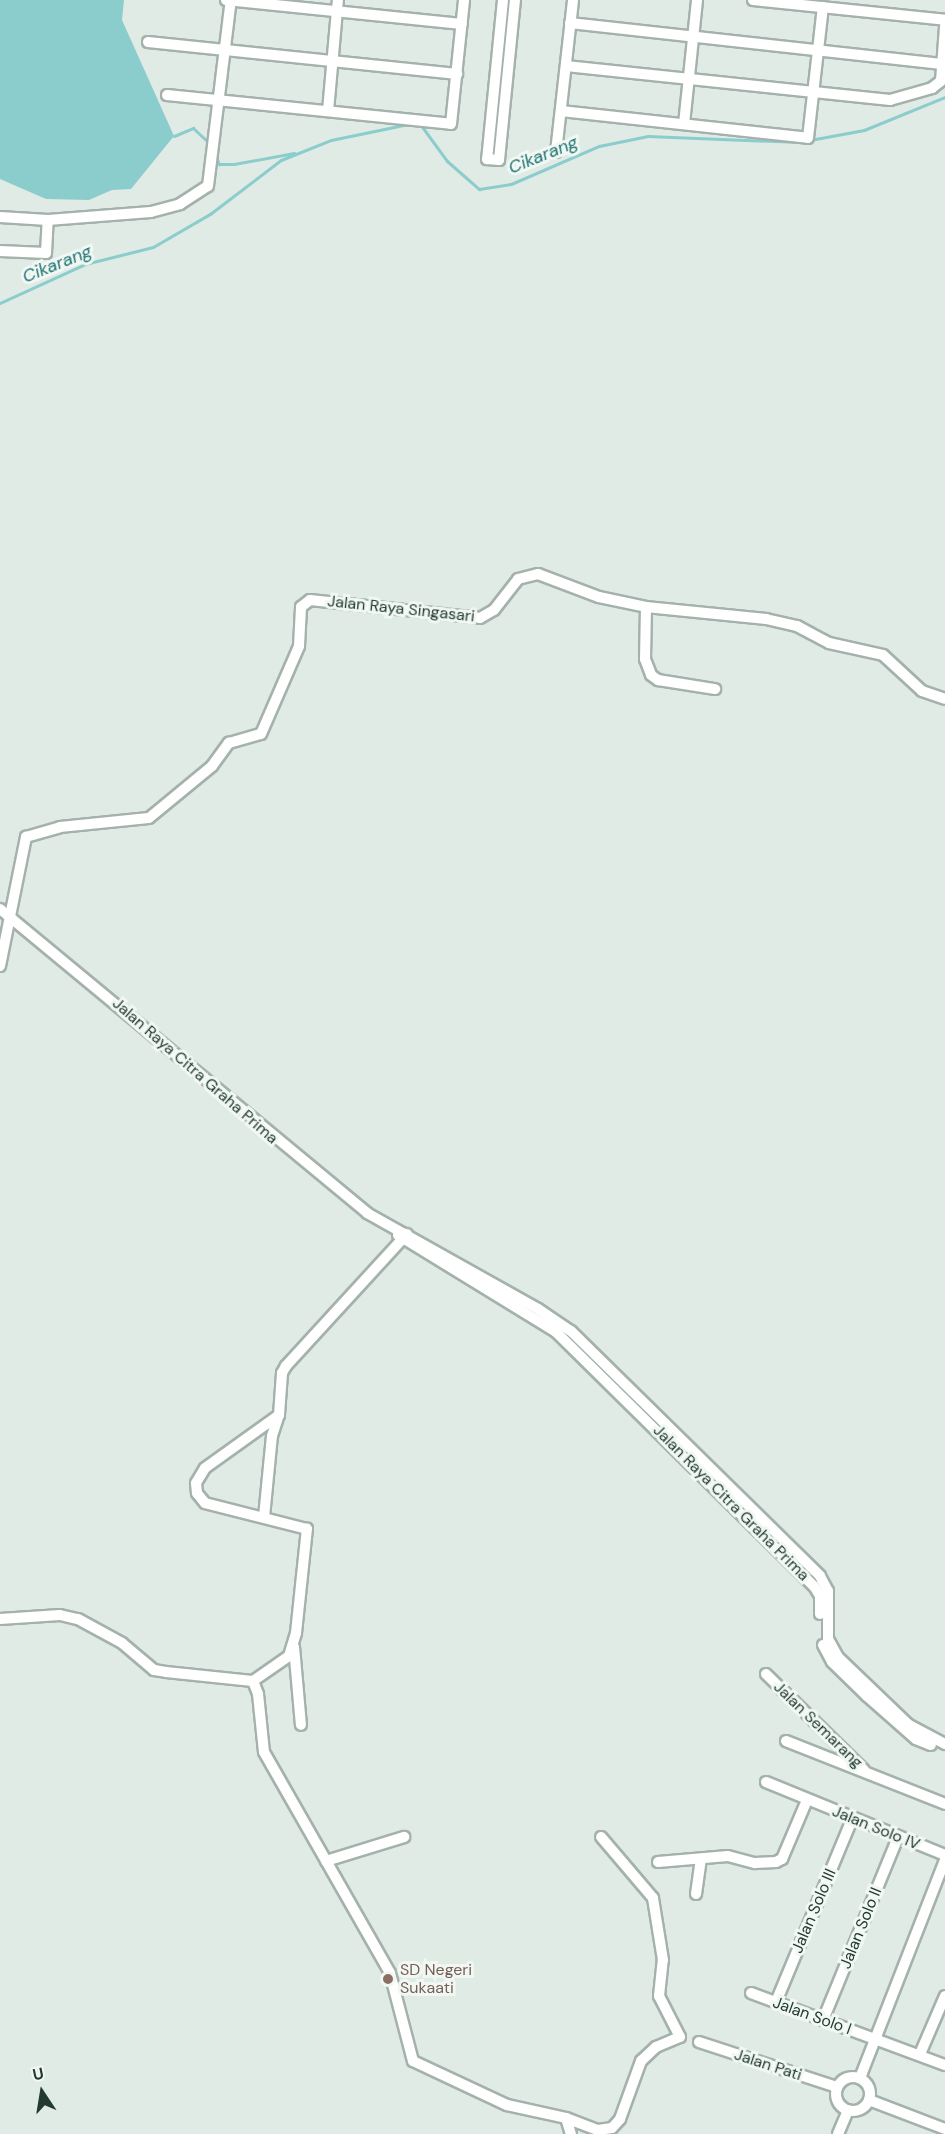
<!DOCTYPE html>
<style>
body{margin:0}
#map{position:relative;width:945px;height:2134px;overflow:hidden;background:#e1ebe5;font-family:"DM Sans",sans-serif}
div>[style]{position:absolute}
.water>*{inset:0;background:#8bcdcc}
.stream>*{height:3px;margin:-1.5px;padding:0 1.5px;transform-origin:1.5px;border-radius:1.5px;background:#8bcdcc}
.roads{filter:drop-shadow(2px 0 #a4b2ab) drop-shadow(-2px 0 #a4b2ab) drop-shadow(0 2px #a4b2ab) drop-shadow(0 -2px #a4b2ab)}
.street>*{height:10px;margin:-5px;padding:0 5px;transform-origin:5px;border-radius:5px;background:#fff}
.street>.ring{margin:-5px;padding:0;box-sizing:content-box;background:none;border:10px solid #fff;border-radius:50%}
.dots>*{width:16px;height:16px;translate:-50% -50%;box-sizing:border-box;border:3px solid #f1f8f3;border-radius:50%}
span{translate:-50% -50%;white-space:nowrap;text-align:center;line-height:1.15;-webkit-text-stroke:6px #f1f8f3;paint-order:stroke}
.street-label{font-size:16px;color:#223a30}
.education-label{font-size:16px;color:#785e54}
.left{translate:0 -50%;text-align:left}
.water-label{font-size:18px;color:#207373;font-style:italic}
.north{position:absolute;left:12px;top:2062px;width:60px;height:60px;-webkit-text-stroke:4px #f1f8f3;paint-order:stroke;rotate:348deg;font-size:16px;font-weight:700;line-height:24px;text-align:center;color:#223a30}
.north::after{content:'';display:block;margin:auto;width:21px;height:27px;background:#223a30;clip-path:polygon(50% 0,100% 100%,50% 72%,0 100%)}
</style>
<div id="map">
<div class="water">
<i style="clip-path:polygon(0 0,124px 0,122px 20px,174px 136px,131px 189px,112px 190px,89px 200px,46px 199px,0 179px)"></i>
</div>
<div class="stream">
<i style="left:420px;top:124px;width:46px;rotate:53.9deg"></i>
<i style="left:447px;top:161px;width:43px;rotate:41.2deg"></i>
<i style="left:479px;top:189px;width:32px;rotate:-9deg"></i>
<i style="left:511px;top:184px;width:96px;rotate:-23.4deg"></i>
<i style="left:599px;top:146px;width:50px;rotate:-11.5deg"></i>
<i style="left:648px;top:136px;width:152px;rotate:2.3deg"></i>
<i style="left:174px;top:136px;width:21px;rotate:-23deg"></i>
<i style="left:193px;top:128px;width:22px;rotate:43deg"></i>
<i style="left:810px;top:140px;width:55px;rotate:-10.5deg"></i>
<i style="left:864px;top:130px;width:87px;rotate:-22.2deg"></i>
<i style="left:216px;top:157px;width:8px;rotate:67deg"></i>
<i style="left:219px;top:164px;width:15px"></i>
<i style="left:234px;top:164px;width:61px;rotate:-10.4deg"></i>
<i style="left:0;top:303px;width:94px;rotate:-24.6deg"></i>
<i style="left:85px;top:264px;width:70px;rotate:-14deg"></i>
<i style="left:153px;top:247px;width:66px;rotate:-30.1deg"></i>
<i style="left:210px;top:214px;width:89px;rotate:-37.3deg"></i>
<i style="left:281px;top:160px;width:54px;rotate:-21.8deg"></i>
<i style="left:331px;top:140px;width:79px;rotate:-11.7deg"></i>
</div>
<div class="roads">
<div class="street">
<i style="left:226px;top:0;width:237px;rotate:5.8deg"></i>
<i style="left:503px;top:0;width:160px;rotate:95.7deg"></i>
<i style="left:487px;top:159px;width:12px;rotate:5deg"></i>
<i style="left:499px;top:160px;width:161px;rotate:-84.3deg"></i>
<i style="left:753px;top:0;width:193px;rotate:5.9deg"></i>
<i style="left:570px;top:23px;width:374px;rotate:6.3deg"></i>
<i style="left:148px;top:42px;width:311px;rotate:5.9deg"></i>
<i style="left:566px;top:66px;width:326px;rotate:6deg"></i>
<i style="left:890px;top:100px;width:44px;rotate:-15.9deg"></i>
<i style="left:932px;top:88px;width:11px;rotate:-38deg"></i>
<i style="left:941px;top:81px;width:55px;rotate:-85.8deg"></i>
<i style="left:167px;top:95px;width:285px;rotate:5.8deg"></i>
<i style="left:451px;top:124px;width:125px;rotate:-84deg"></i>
<i style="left:328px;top:111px;width:111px;rotate:-84.9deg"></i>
<i style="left:561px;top:111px;width:248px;rotate:6.2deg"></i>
<i style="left:808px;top:138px;width:132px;rotate:-83.5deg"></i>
<i style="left:684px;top:124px;width:125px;rotate:-84deg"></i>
<i style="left:556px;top:152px;width:153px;rotate:-83.6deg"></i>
<i style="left:0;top:217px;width:48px;rotate:3.6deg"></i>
<i style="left:48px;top:220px;width:103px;rotate:-4.4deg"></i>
<i style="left:151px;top:212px;width:30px;rotate:-15deg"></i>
<i style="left:180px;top:204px;width:33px;rotate:-33deg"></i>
<i style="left:208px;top:186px;width:187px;rotate:-83deg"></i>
<i style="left:0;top:251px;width:46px;rotate:2.5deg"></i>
<i style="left:46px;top:253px;width:33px;rotate:-87deg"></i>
<i style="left:646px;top:607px;width:52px;rotate:91.1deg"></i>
<i style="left:645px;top:659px;width:17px;rotate:69deg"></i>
<i style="left:651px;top:675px;width:9px;rotate:36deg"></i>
<i style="left:658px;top:680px;width:58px;rotate:9deg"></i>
<i style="left:0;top:909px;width:477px;rotate:39.6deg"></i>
<i style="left:367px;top:1213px;width:196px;rotate:29.3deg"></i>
<i style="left:538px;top:1309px;width:40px;rotate:34deg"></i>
<i style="left:571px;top:1331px;width:349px;rotate:44.5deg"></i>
<i style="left:820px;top:1576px;width:17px;rotate:62deg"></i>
<i style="left:828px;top:1591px;width:48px;rotate:90deg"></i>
<i style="left:828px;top:1639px;width:21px;rotate:61deg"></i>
<i style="left:838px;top:1657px;width:98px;rotate:43.8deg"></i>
<i style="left:909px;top:1725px;width:41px;rotate:27.8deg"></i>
<i style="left:0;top:966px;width:132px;rotate:-78.6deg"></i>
<i style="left:26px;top:837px;width:35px;rotate:-16deg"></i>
<i style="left:60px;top:827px;width:89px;rotate:-5.8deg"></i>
<i style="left:149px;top:818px;width:82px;rotate:-39.5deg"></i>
<i style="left:212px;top:766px;width:29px;rotate:-54deg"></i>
<i style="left:229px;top:743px;width:33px;rotate:-16deg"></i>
<i style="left:261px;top:734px;width:96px;rotate:-66.6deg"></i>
<i style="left:299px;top:646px;width:39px;rotate:-87deg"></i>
<i style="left:301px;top:607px;width:11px;rotate:-38deg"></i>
<i style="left:310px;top:600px;width:171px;rotate:6deg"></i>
<i style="left:480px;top:618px;width:16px;rotate:-30deg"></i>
<i style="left:494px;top:610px;width:39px;rotate:-52deg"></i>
<i style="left:518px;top:579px;width:21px;rotate:-14deg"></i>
<i style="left:538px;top:574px;width:65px;rotate:20.7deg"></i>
<i style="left:599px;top:597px;width:48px;rotate:12deg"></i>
<i style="left:646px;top:607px;width:121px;rotate:5.7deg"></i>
<i style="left:766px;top:619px;width:32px;rotate:13deg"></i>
<i style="left:797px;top:626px;width:36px;rotate:28deg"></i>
<i style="left:829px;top:643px;width:55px;rotate:12.5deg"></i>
<i style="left:883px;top:655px;width:53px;rotate:42.7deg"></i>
<i style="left:922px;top:691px;width:24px;rotate:19deg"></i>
<i style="left:398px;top:1235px;width:185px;rotate:31.5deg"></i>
<i style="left:556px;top:1332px;width:362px;rotate:44.6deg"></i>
<i style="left:814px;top:1586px;width:12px;rotate:59deg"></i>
<i style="left:820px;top:1596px;width:18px;rotate:90deg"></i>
<i style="left:264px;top:1517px;width:81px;rotate:-84.4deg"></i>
<i style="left:272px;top:1436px;width:22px;rotate:-72deg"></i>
<i style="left:0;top:1619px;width:60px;rotate:-3.8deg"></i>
<i style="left:60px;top:1615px;width:18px;rotate:13deg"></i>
<i style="left:78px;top:1619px;width:50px;rotate:28.6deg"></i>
<i style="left:122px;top:1643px;width:42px;rotate:40.2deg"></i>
<i style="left:154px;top:1670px;width:12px;rotate:9deg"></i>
<i style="left:166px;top:1672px;width:87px;rotate:5.9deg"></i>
<i style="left:253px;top:1681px;width:44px;rotate:-34.8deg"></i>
<i style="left:289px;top:1656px;width:24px;rotate:-73deg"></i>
<i style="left:296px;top:1633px;width:105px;rotate:-84deg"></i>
<i style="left:307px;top:1529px;width:105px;rotate:-165.7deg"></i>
<i style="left:205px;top:1503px;width:13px;rotate:-129deg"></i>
<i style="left:197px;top:1493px;width:10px;rotate:-96deg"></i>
<i style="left:196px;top:1483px;width:17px;rotate:-59deg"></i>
<i style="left:205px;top:1468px;width:91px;rotate:-35.6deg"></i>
<i style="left:279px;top:1415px;width:42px;rotate:-85.9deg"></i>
<i style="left:282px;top:1373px;width:8px;rotate:-60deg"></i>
<i style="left:286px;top:1366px;width:179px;rotate:-47.5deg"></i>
<i style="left:823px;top:1645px;width:19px;rotate:62deg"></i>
<i style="left:832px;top:1662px;width:49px;rotate:44.2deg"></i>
<i style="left:867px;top:1696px;width:65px;rotate:41.3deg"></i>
<i style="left:916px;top:1739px;width:16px;rotate:22deg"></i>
<i style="left:294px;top:1647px;width:78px;rotate:84.9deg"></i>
<i style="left:766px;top:1674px;width:137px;rotate:44.4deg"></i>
<i style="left:253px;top:1681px;width:14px;rotate:69deg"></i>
<i style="left:258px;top:1694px;width:58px;rotate:84.1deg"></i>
<i style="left:264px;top:1752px;width:254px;rotate:60.3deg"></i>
<i style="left:390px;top:1973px;width:91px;rotate:75.4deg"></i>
<i style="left:413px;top:2061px;width:104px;rotate:25.1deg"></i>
<i style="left:507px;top:2105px;width:60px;rotate:12.4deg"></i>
<i style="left:566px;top:2118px;width:17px;rotate:73deg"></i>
<i style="left:786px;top:1741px;width:171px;rotate:21.6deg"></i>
<i style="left:766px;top:1782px;width:193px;rotate:22.2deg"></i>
<i style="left:326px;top:1861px;width:82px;rotate:-17.1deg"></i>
<i style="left:658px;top:1862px;width:70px;rotate:-4.9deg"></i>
<i style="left:728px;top:1856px;width:28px;rotate:15deg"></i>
<i style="left:755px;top:1863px;width:21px;rotate:-3deg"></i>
<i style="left:776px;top:1862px;width:7px;rotate:-27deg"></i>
<i style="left:782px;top:1859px;width:64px;rotate:-67deg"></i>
<i style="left:696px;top:1894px;width:35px;rotate:-82deg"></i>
<i style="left:751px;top:1993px;width:207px;rotate:20.4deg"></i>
<i style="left:776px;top:2002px;width:198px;rotate:-67.4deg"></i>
<i style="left:823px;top:2020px;width:198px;rotate:-67.7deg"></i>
<i style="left:699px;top:2042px;width:145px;rotate:18.1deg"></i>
<i style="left:920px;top:2054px;width:63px;rotate:-66.7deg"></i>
<i class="ring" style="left:836px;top:2077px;width:24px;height:24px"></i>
<i style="left:860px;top:2078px;width:234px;rotate:-68.7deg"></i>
<i style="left:869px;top:2100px;width:81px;rotate:20.9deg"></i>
<i style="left:566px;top:2118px;width:34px;rotate:21deg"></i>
<i style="left:598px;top:2130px;width:14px;rotate:-8deg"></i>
<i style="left:612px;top:2128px;width:12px;rotate:-48deg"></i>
<i style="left:620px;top:2119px;width:62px;rotate:-70.1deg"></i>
<i style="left:641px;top:2061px;width:21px;rotate:-43deg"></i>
<i style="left:656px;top:2047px;width:26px;rotate:-23deg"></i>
<i style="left:680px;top:2037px;width:46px;rotate:-117.1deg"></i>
<i style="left:659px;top:1996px;width:36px;rotate:-84deg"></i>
<i style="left:663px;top:1960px;width:63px;rotate:-99.2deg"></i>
<i style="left:653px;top:1898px;width:80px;rotate:-130.4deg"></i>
<i style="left:838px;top:2134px;width:26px;rotate:-67deg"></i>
</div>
</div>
<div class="dots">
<i style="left:388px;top:1979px;background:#8d6e63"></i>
</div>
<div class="street-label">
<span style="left:401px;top:609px;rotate:6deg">Jalan Raya Singasari</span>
<span style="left:195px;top:1071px;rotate:41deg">Jalan Raya Citra Graha Prima</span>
<span style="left:731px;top:1503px;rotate:45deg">Jalan Raya Citra Graha Prima</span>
<span style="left:818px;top:1725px;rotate:44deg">Jalan Semarang</span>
<span style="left:876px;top:1828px;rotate:22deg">Jalan Solo IV</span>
<span style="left:814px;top:1911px;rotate:-67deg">Jalan Solo III</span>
<span style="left:861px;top:1928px;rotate:-68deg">Jalan Solo II</span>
<span style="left:812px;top:2016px;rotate:20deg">Jalan Solo I</span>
<span style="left:768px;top:2065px;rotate:18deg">Jalan Pati</span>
</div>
<div class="education-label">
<span class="left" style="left:400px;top:1979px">SD Negeri<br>Sukaati</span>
</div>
<div class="water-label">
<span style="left:543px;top:155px;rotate:-22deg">Cikarang</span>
<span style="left:57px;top:264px;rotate:-22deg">Cikarang</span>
</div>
<div class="north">U</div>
</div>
